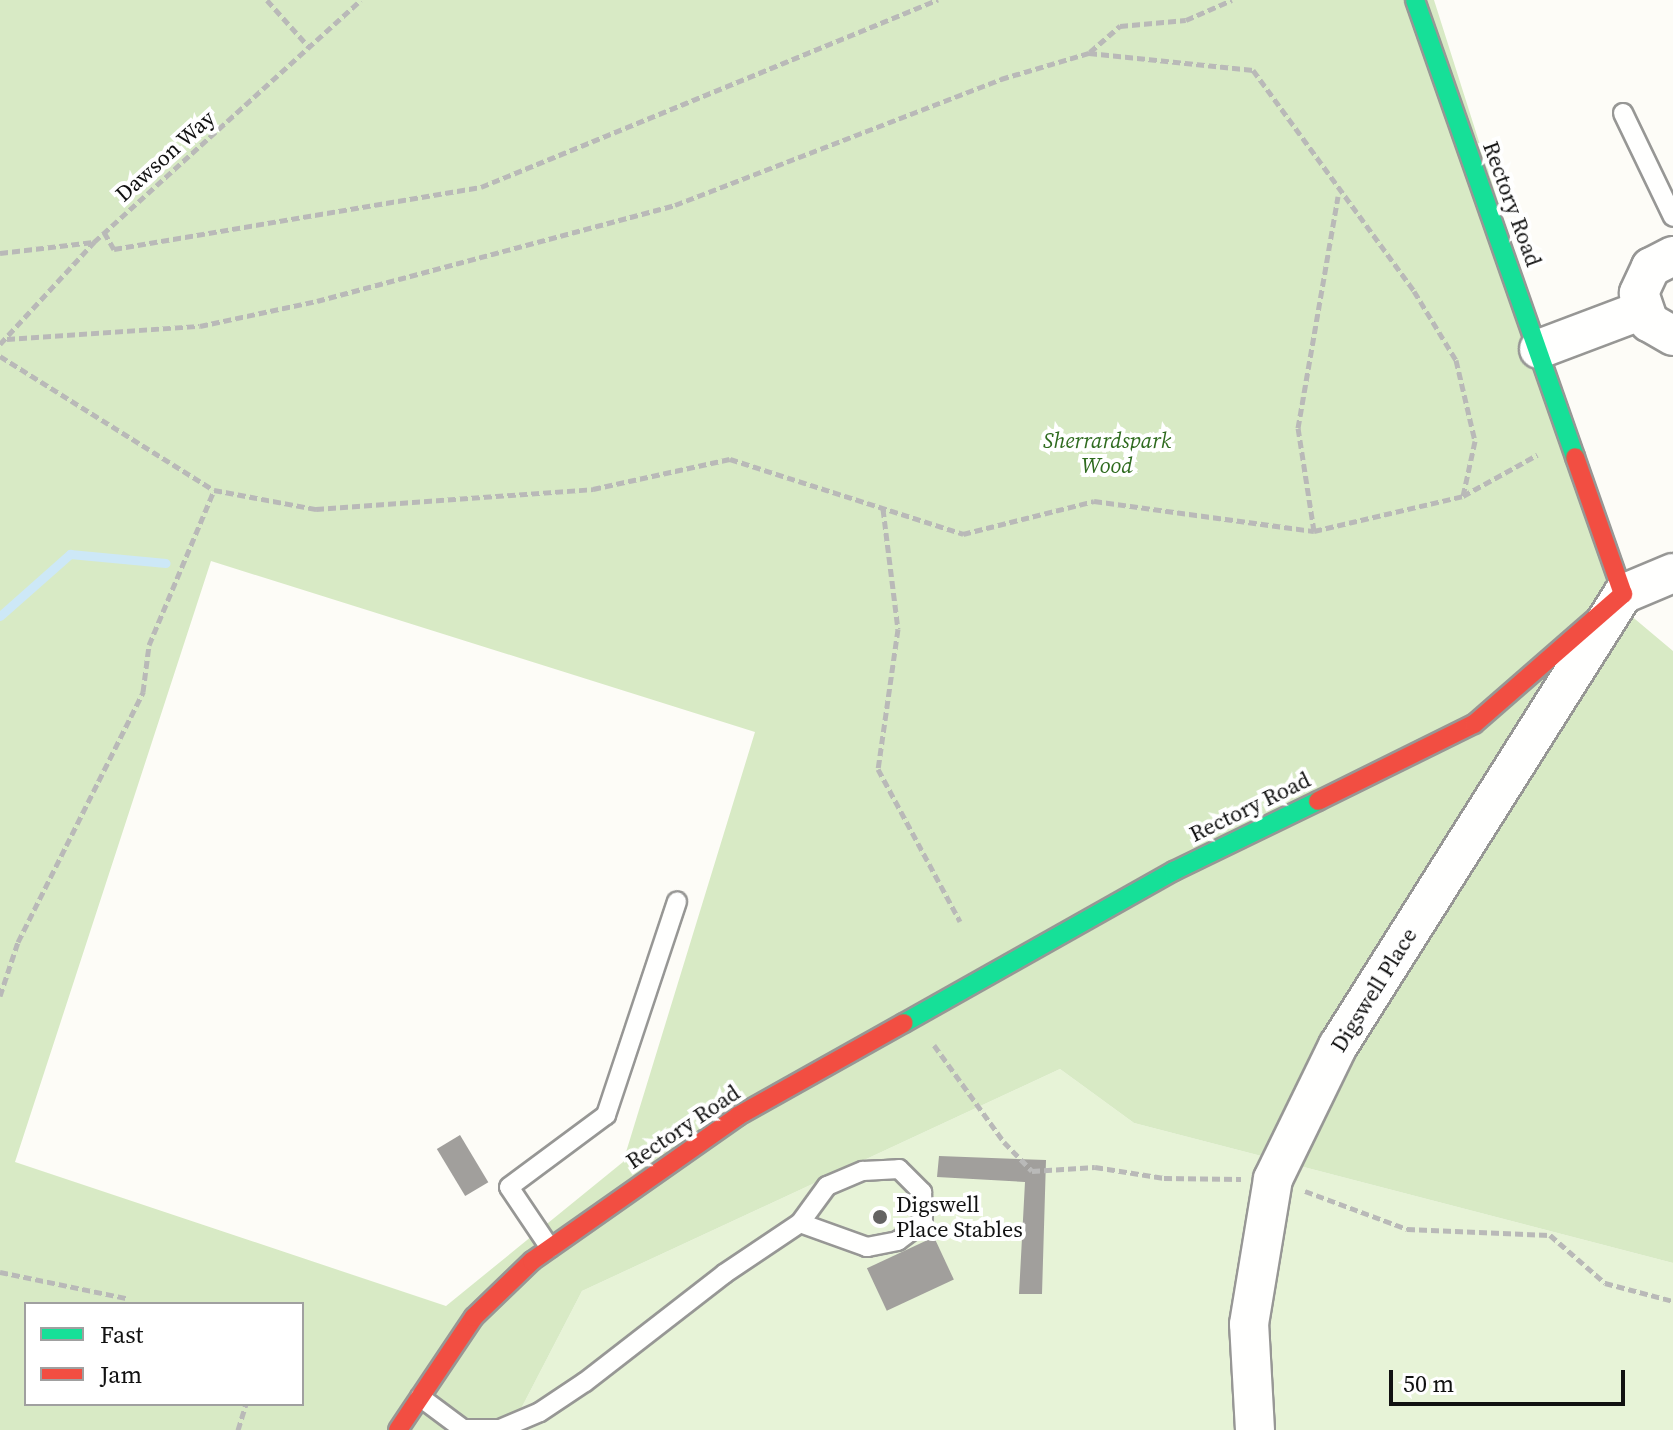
<!DOCTYPE html>
<style>
body{margin:0}
#map{position:relative;width:1673px;height:1430px;overflow:hidden;background:#fdfcf7;font-family:"Source Serif 4",serif}
div>[style]{position:absolute}
.green>*{inset:0;background:#e7f3d7}
.forest>*{inset:0;background:#d8eac5}
.stream>*{height:9px;margin:-4.5px;padding:0 4.5px;transform-origin:4.5px;border-radius:4.5px;background:#cde8f7}
.building>*{inset:0;background:#a19f9c;transform-origin:0 0}
.path>*{height:5px;margin-top:-2.5px;transform-origin:0;background:repeating-linear-gradient(90deg,#b9b9b8 0 8px,transparent 0 12px)}
.roads{filter:drop-shadow(2px 0 #979795) drop-shadow(-2px 0 #979795) drop-shadow(0 2px #979795) drop-shadow(0 -2px #979795)}
.lane>*{height:18px;margin:-9px;padding:0 9px;transform-origin:9px;border-radius:9px;background:#fffffe}
.street>*{height:38px;margin:-19px;padding:0 19px;transform-origin:19px;border-radius:19px;background:#fffffe}
.fast>*{height:18px;margin:-9px;padding:0 9px;transform-origin:9px;border-radius:9px;background:#16e098}
.jam>*{height:18px;margin:-9px;padding:0 9px;transform-origin:9px;border-radius:9px;background:#f24e42}
.dots>*{width:22px;height:22px;translate:-50% -50%;box-sizing:border-box;border:4px solid #fff;border-radius:50%}
span{translate:-50% -50%;white-space:nowrap;text-align:center;line-height:1.15;-webkit-text-stroke:8px #fff;paint-order:stroke}
.street-label{font-size:22px;color:#111}
.park-label{font-size:22px;color:#2f6b1f;font-style:italic}
.poi-label{font-size:22px;color:#111}
.left{translate:0 -50%;text-align:left}
.legend{position:absolute;left:24px;top:1302px;width:280px;height:104px;box-sizing:border-box;background:#fff;border:2px solid #a0a0a0;margin:0;padding:10px 14px;list-style:none;font-size:24px;color:#111}
.legend li{display:flex;align-items:center;gap:16px;height:40px}
.legend b{width:40px;border:2px solid #a0a0a0}
.scale{position:absolute;left:1389px;top:1370px;width:236px;height:36px;box-sizing:border-box;border:4px solid #111;border-top:0;padding-left:10px;font-size:24px;line-height:28px;white-space:nowrap;color:#111;-webkit-text-stroke:6px #fff;paint-order:stroke}
</style>
<div id="map">
<div class="green">
<i style="clip-path:polygon(1060px 1069px,1134px 1123px,1673px 1263px,1673px 1430px,510px 1430px,582px 1291px)"></i>
</div>
<div class="forest">
<i style="clip-path:polygon(evenodd,0 0,1434px 0,1629px 614px,1673px 651px,1673px 1263px,1134px 1123px,1060px 1069px,582px 1291px,510px 1430px,0 1430px,0 0,211px 561px,755px 732px,623px 1162px,446px 1306px,15px 1162px,211px 561px,0 0,26px 1304px,302px 1304px,302px 1404px,26px 1404px,26px 1304px)"></i>
</div>
<div class="stream">
<i style="left:0;top:616px;width:94px;rotate:-41.5deg"></i>
<i style="left:70px;top:554px;width:96px;rotate:5.4deg"></i>
</div>
<div class="building">
<i style="left:460px;top:1135px;width:55px;height:27px;rotate:59deg"></i>
<i style="clip-path:polygon(939px 1156px,1046px 1160px,1042px 1294px,1019px 1294px,1025px 1182px,937px 1177px)"></i>
<i style="left:934px;top:1237px;width:47px;height:74px;rotate:65deg"></i>
</div>
<div class="path">
<i style="left:267px;top:0;width:63px;rotate:48.2deg"></i>
<i style="left:1090px;top:52px;width:40px;rotate:-41deg"></i>
<i style="left:1120px;top:26px;width:66px;rotate:-5.2deg"></i>
<i style="left:1186px;top:20px;width:50px;rotate:-23.5deg"></i>
<i style="left:104px;top:232px;width:20px;rotate:60deg"></i>
<i style="left:114px;top:249px;width:372px;rotate:-9.6deg"></i>
<i style="left:481px;top:187px;width:494px;rotate:-22.3deg"></i>
<i style="left:0;top:253px;width:94px;rotate:-6.7deg"></i>
<i style="left:7px;top:339px;width:193px;rotate:-3.9deg"></i>
<i style="left:200px;top:326px;width:120px;rotate:-12.1deg"></i>
<i style="left:317px;top:301px;width:371px;rotate:-15deg"></i>
<i style="left:675px;top:205px;width:350px;rotate:-21.1deg"></i>
<i style="left:1001px;top:79px;width:92px;rotate:-16.5deg"></i>
<i style="left:1089px;top:53px;width:165px;rotate:5.9deg"></i>
<i style="left:1253px;top:70px;width:273px;rotate:53.9deg"></i>
<i style="left:1414px;top:291px;width:81px;rotate:58.7deg"></i>
<i style="left:1456px;top:360px;width:83px;rotate:76.8deg"></i>
<i style="left:1475px;top:441px;width:56px;rotate:102.3deg"></i>
<i style="left:0;top:344px;width:139px;rotate:-47.3deg"></i>
<i style="left:94px;top:242px;width:360px;rotate:-42.2deg"></i>
<i style="left:0;top:356px;width:252px;rotate:32.1deg"></i>
<i style="left:214px;top:490px;width:104px;rotate:10.6deg"></i>
<i style="left:316px;top:509px;width:278px;rotate:-4.1deg"></i>
<i style="left:593px;top:489px;width:140px;rotate:-12.4deg"></i>
<i style="left:730px;top:459px;width:245px;rotate:17.8deg"></i>
<i style="left:963px;top:534px;width:135px;rotate:-14.1deg"></i>
<i style="left:1094px;top:501px;width:222px;rotate:7.8deg"></i>
<i style="left:1314px;top:531px;width:153px;rotate:-13.2deg"></i>
<i style="left:1463px;top:496px;width:85px;rotate:-29deg"></i>
<i style="left:883px;top:509px;width:121px;rotate:82.9deg"></i>
<i style="left:898px;top:629px;width:141px;rotate:98.1deg"></i>
<i style="left:878px;top:769px;width:173px;rotate:61.7deg"></i>
<i style="left:1314px;top:531px;width:104px;rotate:-98.8deg"></i>
<i style="left:1298px;top:428px;width:235px;rotate:-80.2deg"></i>
<i style="left:0;top:996px;width:57px;rotate:-71.6deg"></i>
<i style="left:18px;top:942px;width:280px;rotate:-63.4deg"></i>
<i style="left:143px;top:692px;width:47px;rotate:-82.7deg"></i>
<i style="left:149px;top:645px;width:168px;rotate:-67.2deg"></i>
<i style="left:934px;top:1045px;width:120px;rotate:54.2deg"></i>
<i style="left:1004px;top:1142px;width:40px;rotate:46deg"></i>
<i style="left:1032px;top:1171px;width:63px;rotate:-3.6deg"></i>
<i style="left:1095px;top:1167px;width:70px;rotate:9.1deg"></i>
<i style="left:1164px;top:1178px;width:77px;rotate:0.7deg"></i>
<i style="left:1305px;top:1191px;width:109px;rotate:20.4deg"></i>
<i style="left:1407px;top:1229px;width:143px;rotate:2.4deg"></i>
<i style="left:1550px;top:1235px;width:73px;rotate:41.1deg"></i>
<i style="left:1605px;top:1283px;width:70px;rotate:14.8deg"></i>
<i style="left:0;top:1272px;width:129px;rotate:11.7deg"></i>
<i style="left:238px;top:1430px;width:27px;rotate:-73deg"></i>
</div>
<div class="roads">
<div class="lane">
<i style="left:1623px;top:113px;width:115px;rotate:64.3deg"></i>
<i style="left:550px;top:1248px;width:73px;rotate:-123.9deg"></i>
<i style="left:509px;top:1187px;width:121px;rotate:-36.6deg"></i>
<i style="left:606px;top:1115px;width:225px;rotate:-71.6deg"></i>
<i style="left:420px;top:1397px;width:54px;rotate:36.7deg"></i>
<i style="left:463px;top:1429px;width:37px"></i>
<i style="left:500px;top:1429px;width:43px;rotate:-23deg"></i>
<i style="left:540px;top:1412px;width:54px;rotate:-33.7deg"></i>
<i style="left:585px;top:1382px;width:176px;rotate:-37.8deg"></i>
<i style="left:724px;top:1274px;width:92px;rotate:-33.9deg"></i>
<i style="left:800px;top:1223px;width:46px;rotate:-53.9deg"></i>
<i style="left:827px;top:1186px;width:39px;rotate:-23deg"></i>
<i style="left:863px;top:1171px;width:36px;rotate:-3deg"></i>
<i style="left:899px;top:1169px;width:33px;rotate:45deg"></i>
<i style="left:922px;top:1192px;width:30px;rotate:88deg"></i>
<i style="left:923px;top:1222px;width:31px;rotate:143deg"></i>
<i style="left:898px;top:1241px;width:32px;rotate:169deg"></i>
<i style="left:867px;top:1247px;width:71px;rotate:-160.3deg"></i>
</div>
<div class="street">
<i style="left:1673px;top:256px;width:25px;rotate:153deg"></i>
<i style="left:1651px;top:267px;width:29px;rotate:115deg"></i>
<i style="left:1639px;top:293px;width:31px;rotate:71deg"></i>
<i style="left:1649px;top:322px;width:28px;rotate:30deg"></i>
<i style="left:1539px;top:349px;width:110px;rotate:-20.7deg"></i>
<i style="left:1255px;top:1430px;width:106px;rotate:-93.2deg"></i>
<i style="left:1249px;top:1324px;width:147px;rotate:-80.6deg"></i>
<i style="left:1273px;top:1179px;width:148px;rotate:-64deg"></i>
<i style="left:1338px;top:1046px;width:534px;rotate:-57.77deg"></i>
<i style="left:1623px;top:594px;width:54px;rotate:-22.8deg"></i>
</div>
<div class="fast">
<i style="left:1415px;top:0;width:484px;rotate:70.7deg"></i>
<i style="left:904px;top:1023px;width:310px;rotate:-29.4deg"></i>
<i style="left:1174px;top:871px;width:160px;rotate:-25.9deg"></i>
</div>
<div class="jam">
<i style="left:1318px;top:801px;width:174px;rotate:-26.3deg"></i>
<i style="left:1474px;top:724px;width:198px;rotate:-41.1deg"></i>
<i style="left:1623px;top:594px;width:145px;rotate:-109.3deg"></i>
<i style="left:398px;top:1430px;width:136px;rotate:-56.1deg"></i>
<i style="left:474px;top:1317px;width:81px;rotate:-44deg"></i>
<i style="left:532px;top:1261px;width:252px;rotate:-35.1deg"></i>
<i style="left:738px;top:1116px;width:190px;rotate:-29.3deg"></i>
</div>
</div>
<div class="dots">
<i style="left:880px;top:1217px;background:#646362"></i>
</div>
<div class="street-label">
<span style="left:165px;top:156px;rotate:-42deg">Dawson Way</span>
<span style="left:1512px;top:204px;rotate:70deg">Rectory Road</span>
<span style="left:1250px;top:807px;rotate:-26deg">Rectory Road</span>
<span style="left:1374px;top:990px;rotate:-58deg">Digswell Place</span>
<span style="left:683px;top:1127px;rotate:-34deg">Rectory Road</span>
</div>
<div class="park-label">
<span style="left:1107px;top:453px">Sherrardspark<br>Wood</span>
</div>
<div class="poi-label">
<span class="left" style="left:896px;top:1217px">Digswell<br>Place Stables</span>
</div>
<ul class="legend">
<li><b style="height:10px;background:#16e098"></b>Fast</li>
<li><b style="height:10px;background:#f24e42"></b>Jam</li>
</ul>
<div class="scale">50 m</div>
</div>
